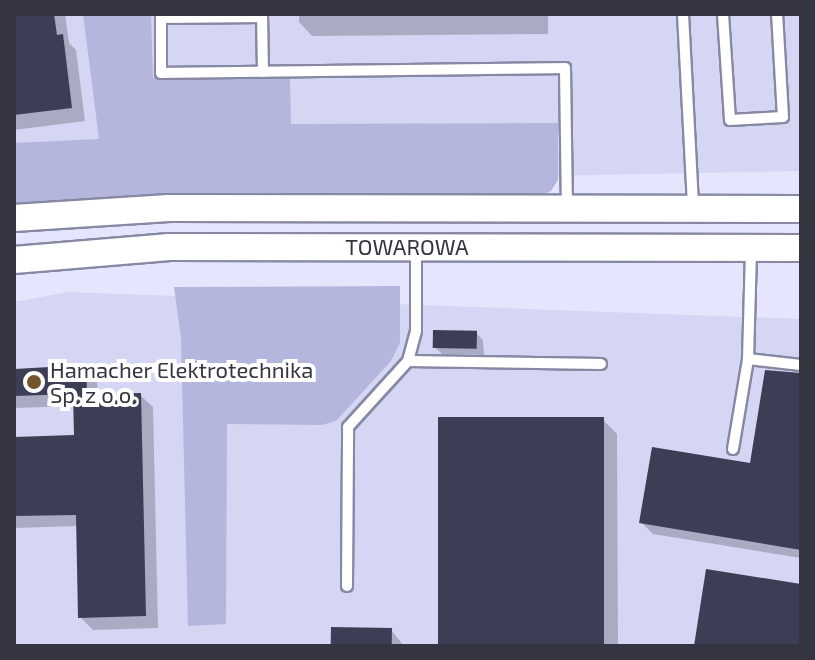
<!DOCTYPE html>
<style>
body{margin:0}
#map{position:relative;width:815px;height:660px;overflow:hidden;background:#e5e6fe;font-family:"Exo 2",sans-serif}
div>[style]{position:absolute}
.built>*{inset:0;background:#d4d6f3}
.green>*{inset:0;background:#b4b6de}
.shadow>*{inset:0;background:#0003}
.building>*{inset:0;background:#3d3e55;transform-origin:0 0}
.roads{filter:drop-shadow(2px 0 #8788a3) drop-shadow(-2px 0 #8788a3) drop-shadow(0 2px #8788a3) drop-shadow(0 -2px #8788a3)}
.service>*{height:10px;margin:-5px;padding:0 5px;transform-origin:5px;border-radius:5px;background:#fff}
.tertiary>*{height:26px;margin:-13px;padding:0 13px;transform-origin:13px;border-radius:13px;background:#fff}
.dots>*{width:22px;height:22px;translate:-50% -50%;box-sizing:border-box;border:4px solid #fff;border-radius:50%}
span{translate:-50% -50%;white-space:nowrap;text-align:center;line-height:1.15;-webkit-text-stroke:8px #fff;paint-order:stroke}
.street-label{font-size:22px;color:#353541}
.poi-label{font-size:22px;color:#353541}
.left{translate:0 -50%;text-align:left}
.frame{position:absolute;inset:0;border:16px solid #353541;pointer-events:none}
</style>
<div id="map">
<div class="built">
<i style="clip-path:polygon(14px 14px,801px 14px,801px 171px,48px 186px,14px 191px)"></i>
<i style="clip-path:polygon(68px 292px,801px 319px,801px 646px,14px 646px,14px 302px)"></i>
</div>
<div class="green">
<i style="clip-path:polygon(83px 14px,151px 14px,153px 78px,290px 78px,291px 124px,558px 123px,558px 180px,551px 191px,534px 198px,14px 208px,14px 143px,99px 139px)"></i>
<i style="clip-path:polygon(400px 286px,400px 343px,391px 361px,336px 421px,322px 425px,227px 424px,226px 624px,188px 626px,181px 338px,174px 287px)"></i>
</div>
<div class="shadow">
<i style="clip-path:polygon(14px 14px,65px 14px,69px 43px,76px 50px,85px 121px,14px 130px)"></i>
<i style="clip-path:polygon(299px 14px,548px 14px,548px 34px,312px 36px,299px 22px)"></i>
<i style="clip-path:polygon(476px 333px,483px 340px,484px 355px,442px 354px,435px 347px)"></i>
<i style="clip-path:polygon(85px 367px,97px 380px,98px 396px,140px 395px,153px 407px,158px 628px,93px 630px,80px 617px,78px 526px,14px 528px,14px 437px,76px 437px,75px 406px,14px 408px,14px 371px)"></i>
<i style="clip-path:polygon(801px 375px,801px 558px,653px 534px,641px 522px,752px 465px)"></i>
<i style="clip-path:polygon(603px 420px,617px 434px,618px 646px,439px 646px)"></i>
<i style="clip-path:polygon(391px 630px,404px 646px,333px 646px)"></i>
</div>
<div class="building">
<i style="clip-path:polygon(14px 14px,54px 14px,57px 35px,63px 34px,72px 108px,14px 115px)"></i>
<i style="left:433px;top:330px;width:44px;height:18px;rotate:1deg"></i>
<i style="clip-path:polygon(86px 365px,87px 394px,141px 393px,146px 616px,78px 618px,76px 515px,14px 516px,14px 437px,74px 435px,73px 394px,14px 396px,14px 369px)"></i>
<i style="clip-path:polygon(765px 370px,801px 373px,801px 550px,639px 523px,652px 447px,750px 463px)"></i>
<i style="left:438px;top:417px;width:166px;height:229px"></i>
<i style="clip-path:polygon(706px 569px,801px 584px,801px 646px,694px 646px)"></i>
<i style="left:331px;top:627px;width:61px;height:19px;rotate:1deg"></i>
</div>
<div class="roads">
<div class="service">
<i style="left:161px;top:14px;width:59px;rotate:90deg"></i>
<i style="left:161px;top:73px;width:404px;rotate:-0.7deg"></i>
<i style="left:565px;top:68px;width:139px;rotate:89.2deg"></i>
<i style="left:262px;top:14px;width:58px;rotate:89deg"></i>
<i style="left:683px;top:14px;width:193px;rotate:87deg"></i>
<i style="left:723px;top:14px;width:106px;rotate:86.2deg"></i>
<i style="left:730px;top:120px;width:53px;rotate:-3.2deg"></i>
<i style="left:783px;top:117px;width:103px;rotate:-93.3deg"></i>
<i style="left:161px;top:18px;width:101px;rotate:-0.6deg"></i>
<i style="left:748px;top:359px;width:53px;rotate:6.5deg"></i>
<i style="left:408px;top:361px;width:193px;rotate:0.9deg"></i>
<i style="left:733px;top:449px;width:91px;rotate:-80.5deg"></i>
<i style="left:748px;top:359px;width:110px;rotate:-88.4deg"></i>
<i style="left:347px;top:586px;width:159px;rotate:-89.6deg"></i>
<i style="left:348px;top:427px;width:89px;rotate:-47.7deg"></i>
<i style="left:408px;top:361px;width:31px;rotate:-75deg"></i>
<i style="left:416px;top:331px;width:83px;rotate:-90deg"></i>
</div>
<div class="tertiary">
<i style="left:14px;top:218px;width:155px;rotate:-3.7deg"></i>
<i style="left:169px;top:208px;width:632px;rotate:0.09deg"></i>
<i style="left:14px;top:260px;width:156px;rotate:-4.8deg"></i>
<i style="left:169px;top:247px;width:632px;rotate:0.09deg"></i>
</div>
</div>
<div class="dots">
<i style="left:34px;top:382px;background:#75552b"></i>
</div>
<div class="street-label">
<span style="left:407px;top:247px">TOWAROWA</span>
</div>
<div class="poi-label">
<span class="left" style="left:50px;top:382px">Hamacher Elektrotechnika<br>Sp. z o.o.</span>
</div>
<div class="frame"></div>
</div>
